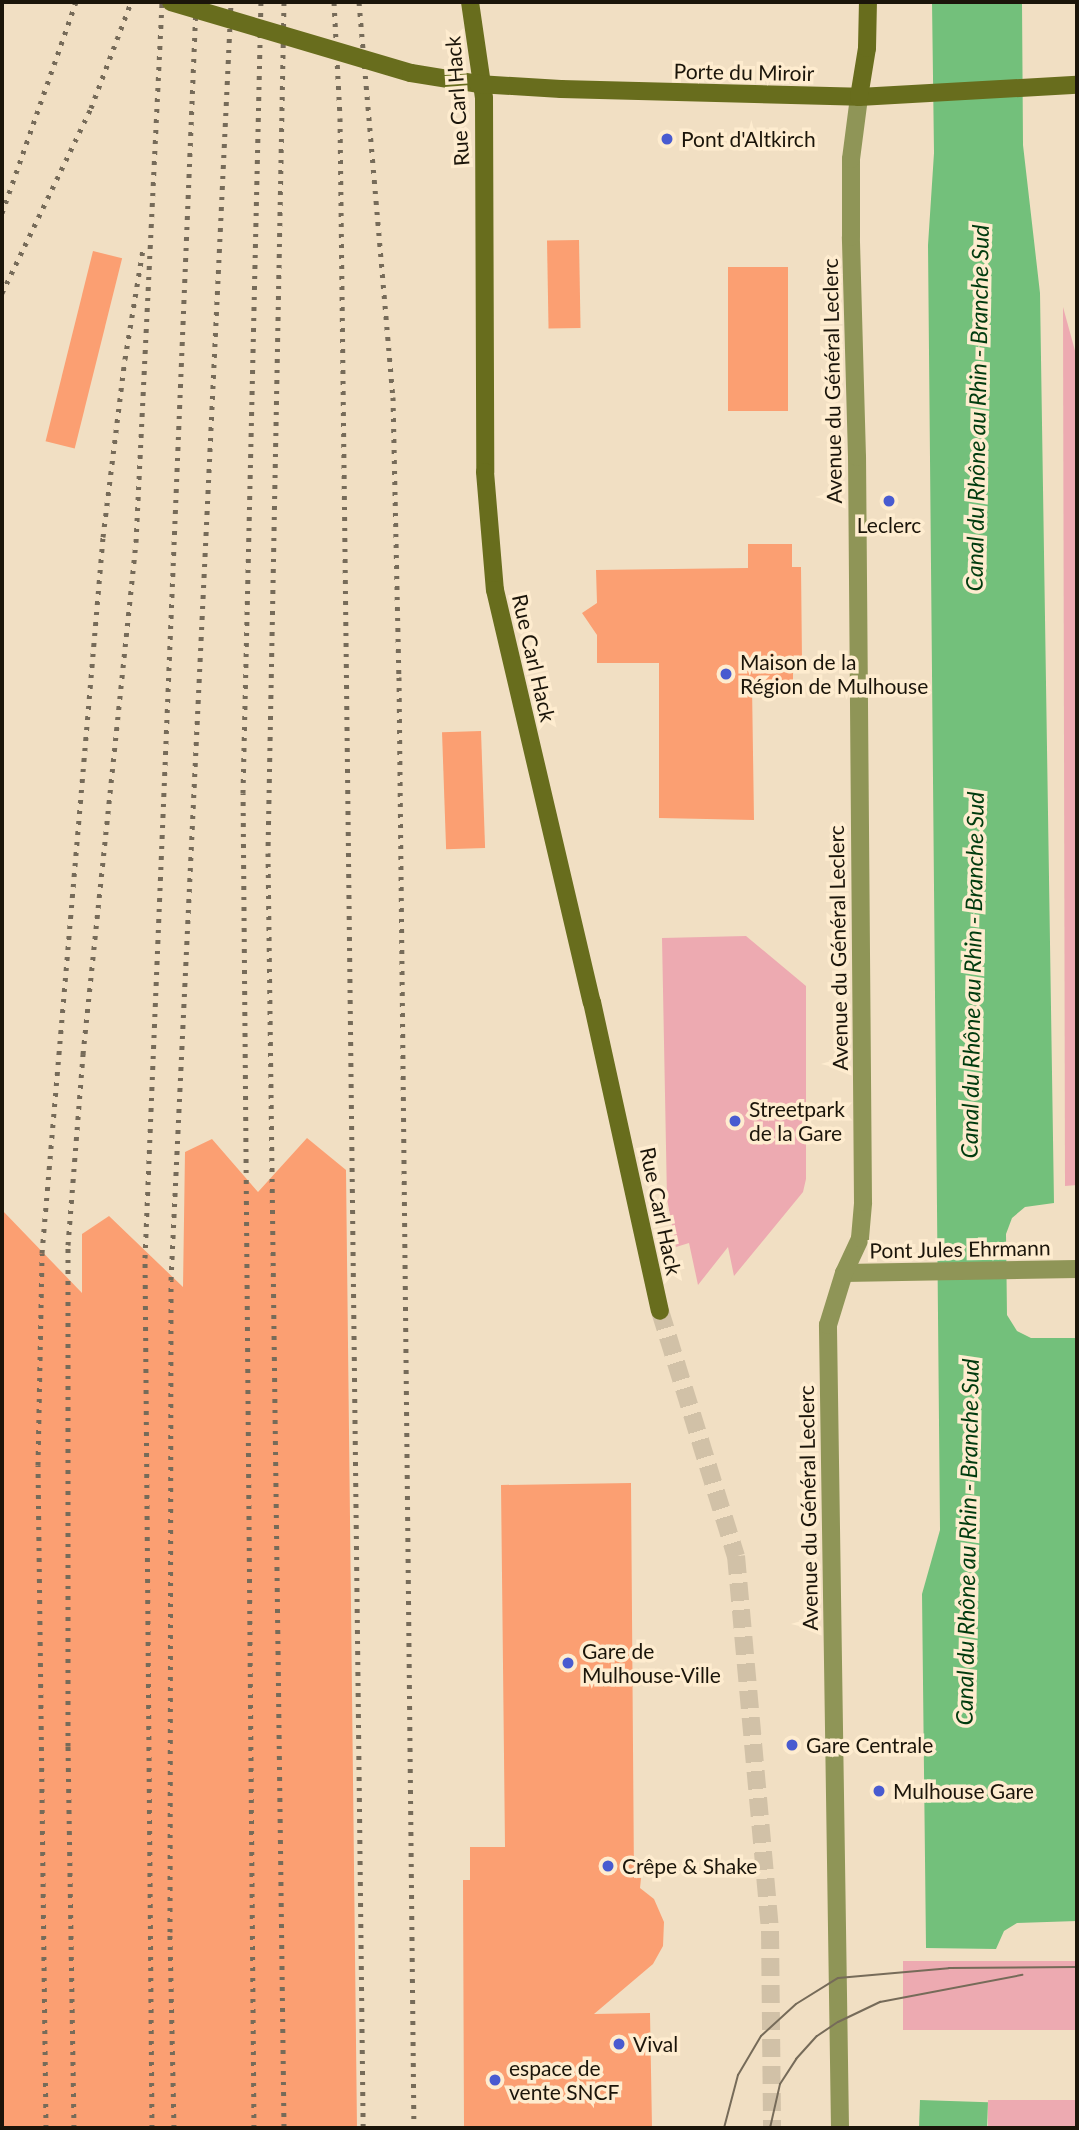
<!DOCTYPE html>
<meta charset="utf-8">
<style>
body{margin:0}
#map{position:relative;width:1079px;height:2130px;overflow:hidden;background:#f1dfc3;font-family:Lato,sans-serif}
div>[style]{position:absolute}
.green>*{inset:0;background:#edaab1;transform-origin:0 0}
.water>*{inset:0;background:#73c07b;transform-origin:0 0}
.building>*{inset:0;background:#fb9f72;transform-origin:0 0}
.secondary-tunnel>*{height:18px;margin-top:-9px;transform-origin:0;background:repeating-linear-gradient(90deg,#d1c1a7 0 18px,transparent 0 27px)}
.street>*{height:18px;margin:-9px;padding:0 9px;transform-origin:9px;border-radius:9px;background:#8f9557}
.secondary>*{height:18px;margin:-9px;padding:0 9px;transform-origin:9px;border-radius:9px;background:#686d1d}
.tram>*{height:2px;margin:-1px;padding:0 1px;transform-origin:1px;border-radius:1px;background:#766b59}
.rail>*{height:5px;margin-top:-2.5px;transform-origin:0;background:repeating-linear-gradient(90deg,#766b59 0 3.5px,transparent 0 10.5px)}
.secondary-bridge>*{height:18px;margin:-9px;padding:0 9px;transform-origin:9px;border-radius:9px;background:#686d1d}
.dots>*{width:19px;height:19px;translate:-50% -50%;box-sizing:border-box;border:4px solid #feeccf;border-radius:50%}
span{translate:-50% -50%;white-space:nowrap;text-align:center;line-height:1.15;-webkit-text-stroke:7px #feeccf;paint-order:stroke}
.street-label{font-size:21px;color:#1b150a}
.poi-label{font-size:21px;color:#1b150a}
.left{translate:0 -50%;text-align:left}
.water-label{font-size:23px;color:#003b0e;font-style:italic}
.frame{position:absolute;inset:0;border:4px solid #1b150a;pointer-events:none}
</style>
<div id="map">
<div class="green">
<i style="clip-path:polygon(1063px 307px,1077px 358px,1077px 1185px,1065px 1186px)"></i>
<i style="clip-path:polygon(746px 936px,806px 986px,806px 1179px,803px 1192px,734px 1276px,728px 1247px,698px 1285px,689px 1243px,676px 1247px,667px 1199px,662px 938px)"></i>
<i style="left:1077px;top:1961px;width:69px;height:174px;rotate:90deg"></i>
<i style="left:1077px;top:2100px;width:28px;height:89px;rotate:90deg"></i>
</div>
<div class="water">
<i style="clip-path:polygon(932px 2px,1022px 2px,1023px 145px,1040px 293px,1054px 1203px,1025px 1207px,1012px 1218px,1006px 1234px,1007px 1315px,1017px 1331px,1031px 1338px,1077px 1338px,1077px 1921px,1017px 1923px,1004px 1931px,996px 1949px,926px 1948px,922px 1594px,940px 1530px,928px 245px,934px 153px)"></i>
<i style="left:920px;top:2100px;width:68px;height:28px;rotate:2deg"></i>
</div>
<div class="building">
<i style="left:579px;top:240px;width:88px;height:32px;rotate:89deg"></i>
<i style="left:93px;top:251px;width:30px;height:196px;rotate:14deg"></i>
<i style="left:788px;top:267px;width:144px;height:60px;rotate:90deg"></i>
<i style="clip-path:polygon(748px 544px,792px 544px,792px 567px,801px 567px,802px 661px,793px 660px,793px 684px,752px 685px,754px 820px,659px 818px,659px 663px,597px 663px,597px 635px,582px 613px,597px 603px,596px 570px,748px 568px)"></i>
<i style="left:481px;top:731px;width:117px;height:39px;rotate:88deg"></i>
<i style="clip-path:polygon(307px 1138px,346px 1170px,357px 2128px,2px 2128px,2px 1210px,82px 1293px,82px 1234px,109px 1216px,183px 1287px,185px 1152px,212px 1139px,258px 1192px)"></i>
<i style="clip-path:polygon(631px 1483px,634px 1878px,641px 1878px,640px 1888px,654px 1899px,664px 1922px,663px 1946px,653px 1964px,594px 2014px,650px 2013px,652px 2128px,464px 2128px,463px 1880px,470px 1880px,470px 1847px,505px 1847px,501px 1485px)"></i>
</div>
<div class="secondary-tunnel">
<i style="left:660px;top:1311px;width:257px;rotate:72.8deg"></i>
<i style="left:736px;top:1556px;width:377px;rotate:84.8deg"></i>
<i style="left:770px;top:1931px;width:197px;rotate:89.4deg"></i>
</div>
<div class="street">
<i style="left:844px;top:1273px;width:233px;rotate:-1deg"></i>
<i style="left:840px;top:2128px;width:803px;rotate:-90.86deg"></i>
<i style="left:828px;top:1325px;width:54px;rotate:-72.9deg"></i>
<i style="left:844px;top:1273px;width:38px;rotate:-65deg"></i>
<i style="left:860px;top:1238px;width:36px;rotate:-85deg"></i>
<i style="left:863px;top:1202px;width:745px;rotate:-90.46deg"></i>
<i style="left:857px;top:457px;width:220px;rotate:-91.6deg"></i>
<i style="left:851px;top:237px;width:78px;rotate:-90deg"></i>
<i style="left:851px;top:159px;width:63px;rotate:-82.6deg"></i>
</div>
<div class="secondary">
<i style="left:470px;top:2px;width:97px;rotate:81.7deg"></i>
<i style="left:484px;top:98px;width:374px;rotate:89.8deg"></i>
<i style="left:485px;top:472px;width:118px;rotate:85.2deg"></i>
<i style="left:495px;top:590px;width:423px;rotate:76.8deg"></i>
<i style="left:592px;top:1002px;width:316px;rotate:77.6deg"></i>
<i style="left:561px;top:89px;width:298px;rotate:1.5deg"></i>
<i style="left:859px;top:97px;width:218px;rotate:-3.2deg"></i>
<i style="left:859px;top:97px;width:50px;rotate:-80.7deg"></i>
<i style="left:867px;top:48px;width:46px;rotate:-88.8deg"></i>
</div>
<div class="tram">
<i style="left:724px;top:2128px;width:55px;rotate:-75.2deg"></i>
<i style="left:738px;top:2075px;width:45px;rotate:-59.5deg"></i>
<i style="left:761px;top:2036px;width:47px;rotate:-42.4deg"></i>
<i style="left:796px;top:2004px;width:49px;rotate:-31.8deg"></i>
<i style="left:838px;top:1978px;width:111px;rotate:-5.1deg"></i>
<i style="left:949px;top:1968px;width:127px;rotate:-0.5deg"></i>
<i style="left:770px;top:2128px;width:45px;rotate:-77.2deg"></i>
<i style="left:780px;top:2084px;width:30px;rotate:-57deg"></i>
<i style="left:796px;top:2059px;width:31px;rotate:-48deg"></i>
<i style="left:817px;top:2036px;width:25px;rotate:-34deg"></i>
<i style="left:838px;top:2022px;width:47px;rotate:-25.5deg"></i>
<i style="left:880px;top:2002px;width:145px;rotate:-10.8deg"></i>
</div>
<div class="rail">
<i style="left:284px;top:2px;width:851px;rotate:91.08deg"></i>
<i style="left:268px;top:853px;width:1275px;rotate:89.28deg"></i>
<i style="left:334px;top:2px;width:116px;rotate:87deg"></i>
<i style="left:340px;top:118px;width:2010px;rotate:89.34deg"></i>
<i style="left:359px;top:2px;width:396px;rotate:85.1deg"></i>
<i style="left:393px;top:397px;width:280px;rotate:88.8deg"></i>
<i style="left:399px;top:677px;width:1451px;rotate:89.41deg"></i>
<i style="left:2px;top:213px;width:224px;rotate:-70.7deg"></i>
<i style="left:2px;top:293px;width:205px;rotate:-64.3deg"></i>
<i style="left:91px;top:108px;width:113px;rotate:-69.3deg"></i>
<i style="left:46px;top:2128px;width:663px;rotate:-90.69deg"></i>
<i style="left:38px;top:1465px;width:212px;rotate:-88.9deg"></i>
<i style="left:42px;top:1253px;width:719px;rotate:-85.13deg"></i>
<i style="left:103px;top:537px;width:179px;rotate:-83deg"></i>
<i style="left:125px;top:359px;width:111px;rotate:-80.7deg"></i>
<i style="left:74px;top:2128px;width:382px;rotate:-90.9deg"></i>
<i style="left:68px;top:1746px;width:501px;rotate:-90deg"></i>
<i style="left:68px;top:1245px;width:192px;rotate:-85.5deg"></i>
<i style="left:83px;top:1054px;width:515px;rotate:-84.09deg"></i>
<i style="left:136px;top:542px;width:541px;rotate:-87.24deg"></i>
<i style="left:152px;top:2128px;width:870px;rotate:-90.46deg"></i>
<i style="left:145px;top:1258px;width:1257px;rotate:-87.67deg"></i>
<i style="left:174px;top:2128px;width:196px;rotate:-91.2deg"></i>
<i style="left:170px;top:1932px;width:652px;rotate:-89.91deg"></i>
<i style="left:171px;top:1280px;width:1279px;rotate:-87.31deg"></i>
<i style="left:254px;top:2128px;width:1335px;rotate:-90.47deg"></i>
<i style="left:243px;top:793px;width:791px;rotate:-88.7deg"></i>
</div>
<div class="secondary-bridge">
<i style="left:171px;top:2px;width:250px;rotate:16.5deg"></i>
<i style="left:411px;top:73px;width:68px;rotate:9.3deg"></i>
<i style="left:478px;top:84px;width:83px;rotate:3.4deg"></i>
</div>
<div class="dots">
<i style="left:667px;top:139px;background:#495bd0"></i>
<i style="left:889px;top:501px;background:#495bd0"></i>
<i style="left:726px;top:674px;background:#495bd0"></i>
<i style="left:735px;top:1121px;background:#495bd0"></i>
<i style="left:568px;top:1663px;background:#495bd0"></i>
<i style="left:792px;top:1745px;background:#495bd0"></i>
<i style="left:879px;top:1791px;background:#495bd0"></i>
<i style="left:608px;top:1866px;background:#495bd0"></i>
<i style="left:619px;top:2044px;background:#495bd0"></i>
<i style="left:495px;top:2080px;background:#495bd0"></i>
</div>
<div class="street-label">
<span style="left:744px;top:72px;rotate:1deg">Porte du Miroir</span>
<span style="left:457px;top:101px;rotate:-94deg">Rue Carl Hack</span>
<span style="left:832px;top:381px;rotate:-91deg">Avenue du Général Leclerc</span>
<span style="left:534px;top:658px;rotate:77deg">Rue Carl Hack</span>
<span style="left:838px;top:948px;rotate:-91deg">Avenue du Général Leclerc</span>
<span style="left:661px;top:1211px;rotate:78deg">Rue Carl Hack</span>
<span style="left:960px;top:1249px;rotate:-1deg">Pont Jules Ehrmann</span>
<span style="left:808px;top:1508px;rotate:-91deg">Avenue du Général Leclerc</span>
</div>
<div class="poi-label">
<span class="left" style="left:681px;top:139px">Pont d'Altkirch</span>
<span style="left:889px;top:525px">Leclerc</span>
<span class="left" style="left:740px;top:674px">Maison de la<br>Région de Mulhouse</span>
<span class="left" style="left:749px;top:1121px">Streetpark<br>de la Gare</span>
<span class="left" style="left:582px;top:1663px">Gare de<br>Mulhouse-Ville</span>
<span class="left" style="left:806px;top:1745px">Gare Centrale</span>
<span class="left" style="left:893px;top:1791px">Mulhouse Gare</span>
<span class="left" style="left:622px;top:1866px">Crêpe &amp; Shake</span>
<span class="left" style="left:633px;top:2044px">Vival</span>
<span class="left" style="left:509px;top:2080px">espace de<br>vente SNCF</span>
</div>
<div class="water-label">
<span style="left:977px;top:408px;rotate:-89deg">Canal du Rhône au Rhin - Branche Sud</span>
<span style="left:972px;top:975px;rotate:-89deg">Canal du Rhône au Rhin - Branche Sud</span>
<span style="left:967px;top:1542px;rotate:-89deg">Canal du Rhône au Rhin - Branche Sud</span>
</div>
<div class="frame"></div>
</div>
